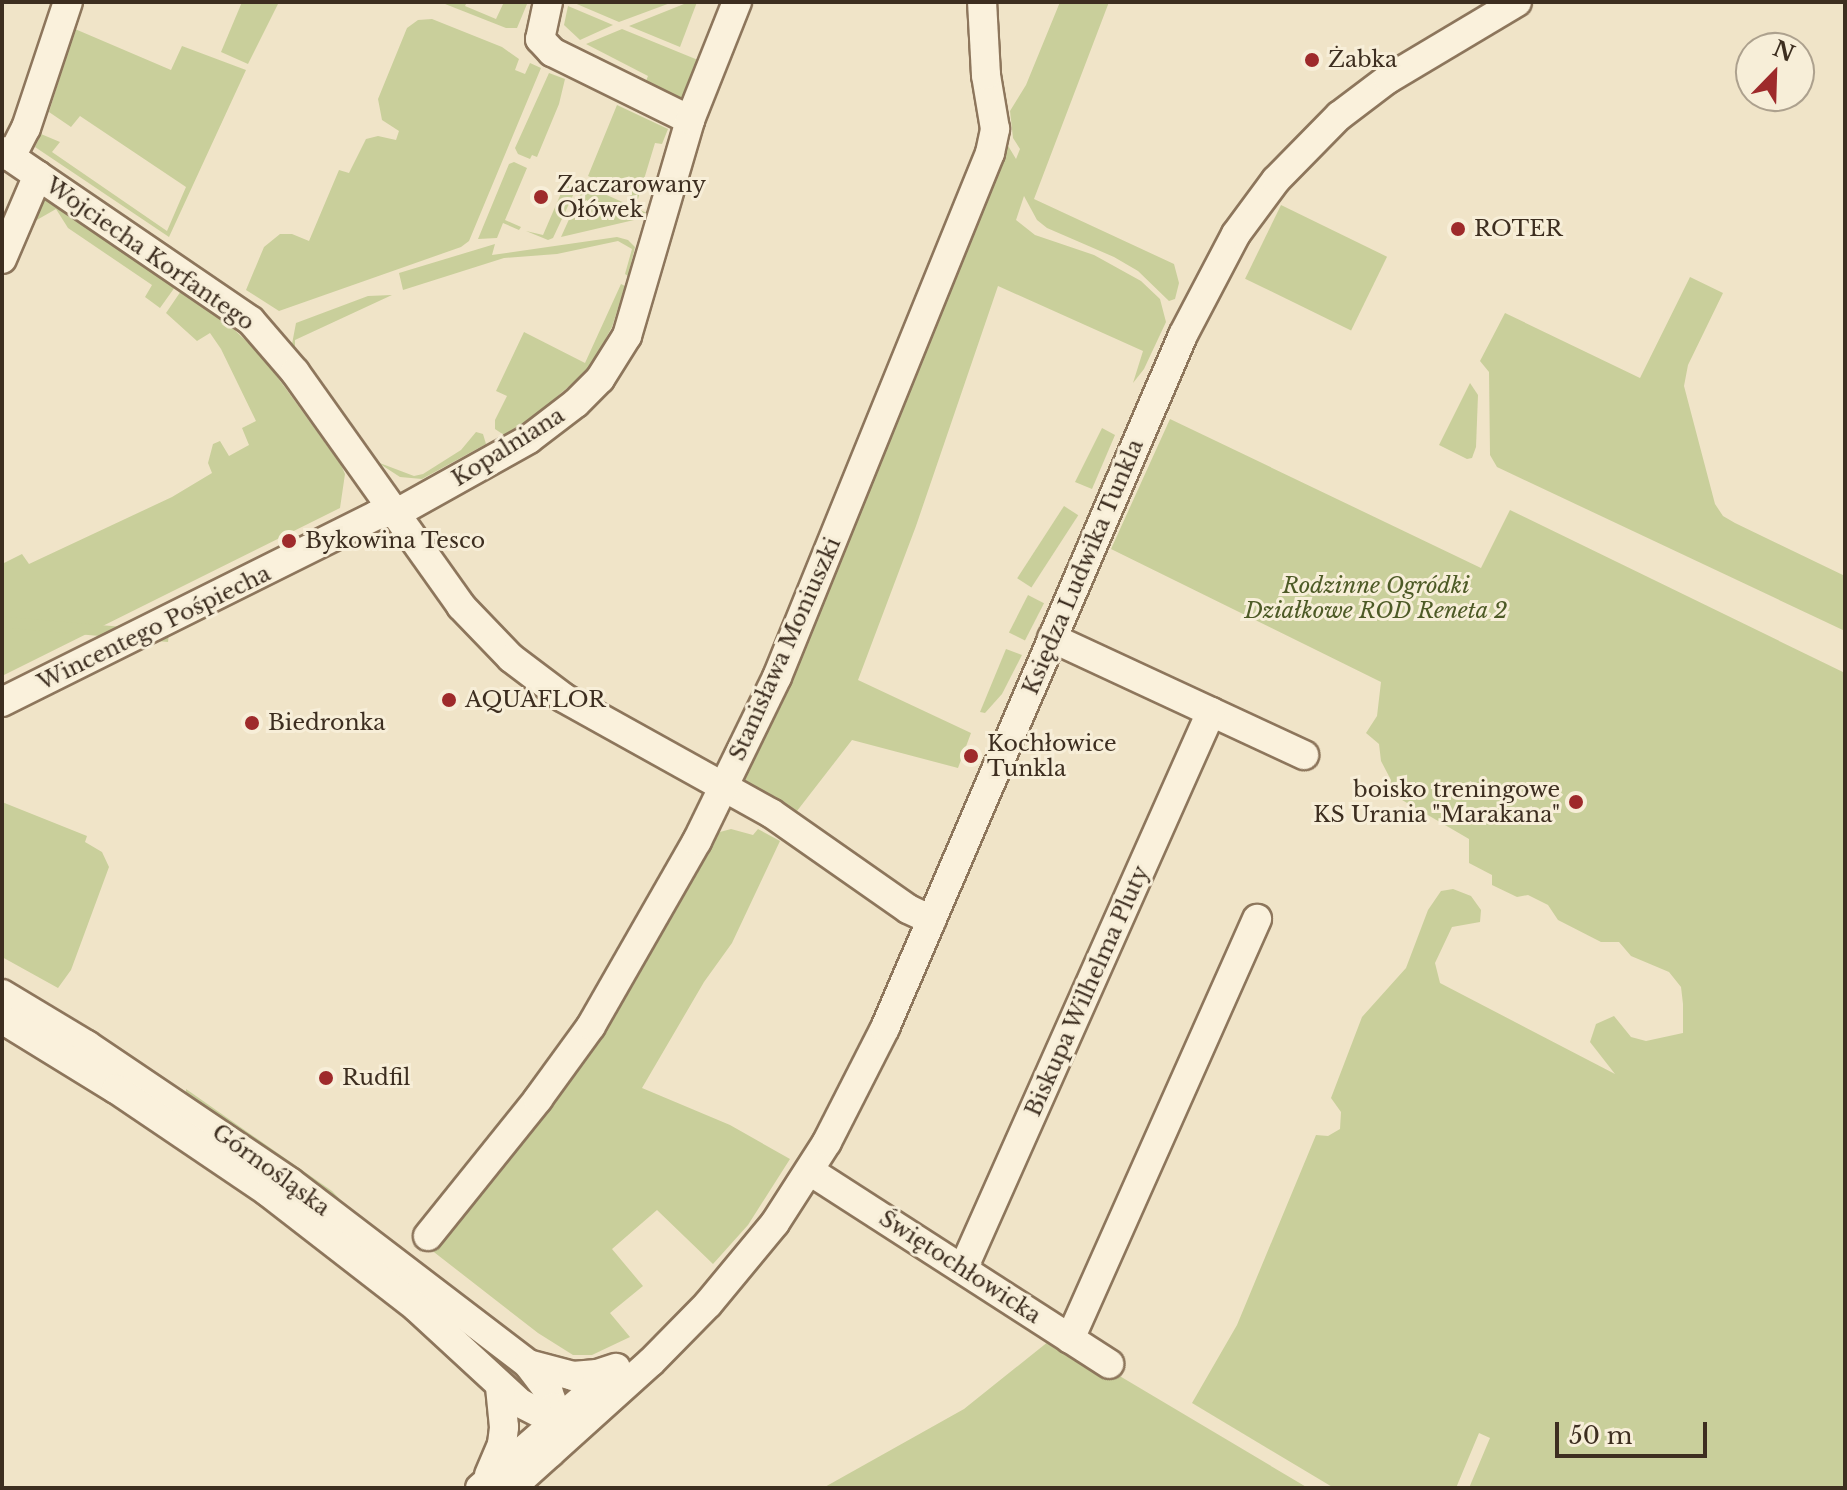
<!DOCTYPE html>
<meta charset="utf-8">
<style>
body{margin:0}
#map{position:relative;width:1847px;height:1490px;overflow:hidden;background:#f0e4c8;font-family:"Libre Baskerville",serif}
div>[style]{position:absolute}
.green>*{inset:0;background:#c9cf9b;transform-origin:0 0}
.roads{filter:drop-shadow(2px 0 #8d765c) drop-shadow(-2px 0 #8d765c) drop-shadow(0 2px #8d765c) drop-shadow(0 -2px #8d765c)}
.minor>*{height:28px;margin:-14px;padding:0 14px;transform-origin:14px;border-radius:14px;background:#faf1dc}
.dots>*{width:22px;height:22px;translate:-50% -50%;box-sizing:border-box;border:4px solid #f7eed8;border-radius:50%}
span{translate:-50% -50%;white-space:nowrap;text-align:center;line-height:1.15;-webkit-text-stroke:6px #f7eed8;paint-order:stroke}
.poi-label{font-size:22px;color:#3d2e20}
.left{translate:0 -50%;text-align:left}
.right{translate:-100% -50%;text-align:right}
.street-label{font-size:22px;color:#3d2e20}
.park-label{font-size:22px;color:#4d5a26;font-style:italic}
.frame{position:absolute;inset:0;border:4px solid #3d2e20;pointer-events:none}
.north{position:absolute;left:1735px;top:32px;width:80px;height:80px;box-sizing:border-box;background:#f7eed8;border:2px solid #ada18e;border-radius:50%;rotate:23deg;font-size:22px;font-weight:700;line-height:32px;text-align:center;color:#3d2e20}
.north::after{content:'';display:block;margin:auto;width:28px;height:36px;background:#9e2a2b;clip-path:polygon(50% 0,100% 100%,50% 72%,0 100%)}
.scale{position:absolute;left:1555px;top:1422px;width:152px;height:36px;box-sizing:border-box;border:4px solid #3d2e20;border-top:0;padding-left:10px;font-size:24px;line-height:28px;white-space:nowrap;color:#3d2e20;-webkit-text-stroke:6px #f7eed8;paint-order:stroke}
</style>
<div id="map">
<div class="green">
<i style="clip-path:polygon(242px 2px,279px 2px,248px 64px,221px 52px)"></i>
<i style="clip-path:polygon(440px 2px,467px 2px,465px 6px,496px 19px,504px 2px,527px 4px,517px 28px,506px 28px)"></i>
<i style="clip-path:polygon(572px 2px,620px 4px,673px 2px,619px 22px)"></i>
<i style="clip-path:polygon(689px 2px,697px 2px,680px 47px,629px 26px)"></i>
<i style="clip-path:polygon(1060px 2px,1109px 2px,1034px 199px,1174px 264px,1179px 283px,1175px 299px,1169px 301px,1138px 271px,1114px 257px,1047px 228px,1037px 220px,1024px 196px,1016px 220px,1035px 235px,1094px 255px,1141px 281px,1160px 299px,1166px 322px,1144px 369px,1133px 383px,1143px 351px,998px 286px,916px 526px,858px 680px,971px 733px,958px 768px,852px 740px,797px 811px,737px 777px,1004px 139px,1016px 159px,1020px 149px,1013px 138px,1010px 111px,1026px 85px)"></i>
<i style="clip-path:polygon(568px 6px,613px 25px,580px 40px,564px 25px)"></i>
<i style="clip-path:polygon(432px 19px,502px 47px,519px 59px,515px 70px,525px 74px,530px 63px,541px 68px,469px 241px,461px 247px,279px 311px,246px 290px,264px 247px,280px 234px,292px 234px,309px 241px,339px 170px,349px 173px,366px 139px,378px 136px,396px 140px,399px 131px,382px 120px,378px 99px,407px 28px,418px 20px)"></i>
<i style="clip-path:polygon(75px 29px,171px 70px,182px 46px,246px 70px,169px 237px,35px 147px,41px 134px,60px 142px,52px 152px,167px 231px,186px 187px,80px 116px,71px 127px,49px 112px)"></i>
<i style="clip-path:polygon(622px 29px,698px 60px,682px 100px,678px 102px,643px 88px,648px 76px,586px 44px)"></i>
<i style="clip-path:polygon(549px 73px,565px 79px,559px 104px,537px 157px,532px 155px,530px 159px,518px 154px,515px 148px)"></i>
<i style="clip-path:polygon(617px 105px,668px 129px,662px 144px,655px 143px,638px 199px,588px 176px)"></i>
<i style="clip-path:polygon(514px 162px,527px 168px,505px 220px,521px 227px,519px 230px,503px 223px,497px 238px,478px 239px,509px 164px)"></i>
<i style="clip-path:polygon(565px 184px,575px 188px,575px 191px,553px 238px,548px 240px,526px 231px,543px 235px)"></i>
<i style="clip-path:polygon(591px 188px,647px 213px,647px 217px,561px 237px,581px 193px)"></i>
<i style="clip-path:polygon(42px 197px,175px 287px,160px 308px,145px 297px,152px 285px,68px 228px,56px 209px,35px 221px,33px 215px)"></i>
<i style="left:1281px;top:205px;width:118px;height:82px;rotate:26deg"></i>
<i style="clip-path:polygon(617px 237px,628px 240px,635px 247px,628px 276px,625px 274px,632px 249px,618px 241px,557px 254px,504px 258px,403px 290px,399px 273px,495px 244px,492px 255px)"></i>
<i style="clip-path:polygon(1690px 277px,1723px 293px,1688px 365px,1684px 386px,1715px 504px,1723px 516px,1735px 523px,1845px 576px,1845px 631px,1497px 467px,1490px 455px,1489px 372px,1480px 361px,1505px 313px,1640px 378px)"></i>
<i style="clip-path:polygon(621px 284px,625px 286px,612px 327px,589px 369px,532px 418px,504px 435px,495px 429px,495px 420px,507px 396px,496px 391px,524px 332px,585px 363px)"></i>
<i style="clip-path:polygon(181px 291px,223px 319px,263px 357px,341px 465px,345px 474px,340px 508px,2px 676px,2px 564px,22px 554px,29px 564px,172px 497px,212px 473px,208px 463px,213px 444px,220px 441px,229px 456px,249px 445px,242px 428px,256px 421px,221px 349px,210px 333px,197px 341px,166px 313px)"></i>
<i style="clip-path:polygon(392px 295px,295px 340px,295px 349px,292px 344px,296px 323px,368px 296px)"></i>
<i style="clip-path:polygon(1470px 383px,1478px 395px,1476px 447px,1472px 458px,1467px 459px,1439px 445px)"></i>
<i style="clip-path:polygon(1170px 419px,1481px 568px,1510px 510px,1845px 673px,1845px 1488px,1469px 1488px,1490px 1438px,1479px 1433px,1456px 1488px,1334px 1488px,1192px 1403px,1237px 1325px,1316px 1135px,1328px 1136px,1340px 1129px,1341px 1112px,1331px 1098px,1362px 1017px,1406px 968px,1428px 910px,1441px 891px,1453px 889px,1471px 896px,1481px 910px,1480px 922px,1452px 927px,1435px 963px,1440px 983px,1615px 1074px,1590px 1042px,1596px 1024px,1614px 1016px,1631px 1037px,1646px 1041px,1683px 1033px,1683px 1004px,1681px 987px,1669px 972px,1631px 956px,1619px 942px,1601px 942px,1558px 920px,1548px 905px,1528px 895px,1517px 897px,1492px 885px,1492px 875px,1469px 863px,1469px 839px,1390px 793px,1391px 780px,1381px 761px,1379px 744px,1366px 733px,1377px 716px,1381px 682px,1111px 549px)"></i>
<i style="clip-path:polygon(1102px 428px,1115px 435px,1092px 489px,1075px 482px)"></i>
<i style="clip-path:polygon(476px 432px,483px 434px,486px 444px,422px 479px,400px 477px,377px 462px,414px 476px,423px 474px,461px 450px)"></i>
<i style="left:1064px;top:506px;width:17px;height:86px;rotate:33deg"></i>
<i style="left:1028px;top:595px;width:18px;height:42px;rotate:27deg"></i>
<i style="left:169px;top:631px;width:11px;height:186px;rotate:95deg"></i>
<i style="clip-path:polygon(1006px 649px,1022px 655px,1002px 694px,985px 713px,980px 712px)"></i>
<i style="clip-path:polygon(2px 802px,87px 836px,85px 842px,102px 852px,109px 867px,71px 970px,58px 988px,2px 957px)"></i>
<i style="clip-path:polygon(731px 829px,753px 835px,758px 829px,780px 841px,732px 943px,704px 982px,642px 1088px,730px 1125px,790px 1159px,748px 1225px,713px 1264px,657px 1210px,612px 1249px,643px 1286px,610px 1313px,630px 1337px,592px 1355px,573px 1355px,538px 1333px,430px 1249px,703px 849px,720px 832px)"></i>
<i style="clip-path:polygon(186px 1089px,332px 1191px,356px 1216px,527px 1345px,528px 1351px,186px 1096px)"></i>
<i style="clip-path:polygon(1054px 1337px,1308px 1488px,823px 1488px,964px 1409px)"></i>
</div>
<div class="roads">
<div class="minor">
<i style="left:548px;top:2px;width:38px;rotate:102deg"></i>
<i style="left:540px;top:39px;width:18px;rotate:47deg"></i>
<i style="left:552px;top:52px;width:154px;rotate:26.2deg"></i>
<i style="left:2px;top:151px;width:301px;rotate:34.3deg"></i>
<i style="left:251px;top:321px;width:67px;rotate:49.2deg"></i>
<i style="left:295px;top:372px;width:287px;rotate:54.6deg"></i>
<i style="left:461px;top:606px;width:72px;rotate:46.1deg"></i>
<i style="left:511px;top:658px;width:66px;rotate:37deg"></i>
<i style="left:564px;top:698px;width:237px;rotate:29.1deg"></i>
<i style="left:771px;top:813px;width:167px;rotate:35deg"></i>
<i style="left:908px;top:909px;width:26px;rotate:25deg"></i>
<i style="left:11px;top:157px;width:33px;rotate:-63deg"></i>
<i style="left:26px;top:128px;width:133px;rotate:-71.6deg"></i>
<i style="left:2px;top:259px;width:91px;rotate:-66.8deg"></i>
<i style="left:1052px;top:638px;width:278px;rotate:24.9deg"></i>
<i style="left:2px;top:702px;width:419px;rotate:-26.5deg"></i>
<i style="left:377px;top:515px;width:28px;rotate:-13deg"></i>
<i style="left:404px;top:509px;width:143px;rotate:-29.2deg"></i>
<i style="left:529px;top:439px;width:59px;rotate:-37.5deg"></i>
<i style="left:576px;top:403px;width:34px;rotate:-45deg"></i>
<i style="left:600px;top:379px;width:51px;rotate:-57.9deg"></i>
<i style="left:627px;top:336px;width:225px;rotate:-73.7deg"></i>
<i style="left:690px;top:120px;width:127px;rotate:-68.3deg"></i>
<i style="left:2px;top:994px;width:99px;rotate:31deg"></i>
<i style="left:87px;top:1045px;width:245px;rotate:34deg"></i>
<i style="left:290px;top:1182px;width:300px;rotate:37.4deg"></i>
<i style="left:528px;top:1364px;width:34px;rotate:53deg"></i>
<i style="left:548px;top:1391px;width:17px;rotate:69deg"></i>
<i style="left:554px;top:1407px;width:46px;rotate:95deg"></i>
<i style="left:2px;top:1019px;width:134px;rotate:31.6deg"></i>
<i style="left:116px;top:1089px;width:184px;rotate:34.1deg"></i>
<i style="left:268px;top:1192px;width:187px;rotate:37.8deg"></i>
<i style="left:416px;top:1307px;width:142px;rotate:42.7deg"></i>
<i style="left:520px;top:1403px;width:39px;rotate:27deg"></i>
<i style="left:555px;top:1421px;width:16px;rotate:4deg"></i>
<i style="left:810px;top:1171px;width:356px;rotate:32.8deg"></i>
<i style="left:428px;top:1236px;width:176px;rotate:-51.2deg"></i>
<i style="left:538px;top:1099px;width:90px;rotate:-54deg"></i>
<i style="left:591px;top:1026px;width:213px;rotate:-60.2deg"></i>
<i style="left:697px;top:841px;width:182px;rotate:-64deg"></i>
<i style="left:777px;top:677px;width:566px;rotate:-67.88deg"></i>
<i style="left:990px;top:153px;width:25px;rotate:-78deg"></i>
<i style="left:995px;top:129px;width:55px;rotate:-99.5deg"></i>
<i style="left:986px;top:75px;width:73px;rotate:-93.1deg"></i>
<i style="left:963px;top:1269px;width:610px;rotate:-66deg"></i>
<i style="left:1070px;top:1339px;width:460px;rotate:-66deg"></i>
<i style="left:528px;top:1364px;width:47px;rotate:14.9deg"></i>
<i style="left:573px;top:1376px;width:24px;rotate:-5deg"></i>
<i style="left:597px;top:1374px;width:20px;rotate:-18deg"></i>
<i style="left:489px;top:1475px;width:34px;rotate:-67deg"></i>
<i style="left:502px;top:1444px;width:17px;rotate:-83deg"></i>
<i style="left:504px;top:1427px;width:40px;rotate:-95.7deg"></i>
<i style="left:480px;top:1488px;width:172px;rotate:-41deg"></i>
<i style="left:511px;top:1488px;width:188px;rotate:-42deg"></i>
<i style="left:651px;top:1362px;width:81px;rotate:-45.5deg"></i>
<i style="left:708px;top:1304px;width:105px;rotate:-50.4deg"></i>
<i style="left:775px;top:1223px;width:96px;rotate:-57.3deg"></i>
<i style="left:827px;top:1142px;width:128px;rotate:-63deg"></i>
<i style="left:885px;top:1028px;width:754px;rotate:-66.73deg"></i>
<i style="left:1183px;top:335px;width:114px;rotate:-62.3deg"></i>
<i style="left:1236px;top:234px;width:67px;rotate:-53.5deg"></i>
<i style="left:1276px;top:180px;width:90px;rotate:-45.5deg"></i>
<i style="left:1339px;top:116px;width:61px;rotate:-37.1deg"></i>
<i style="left:1388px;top:79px;width:150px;rotate:-30.8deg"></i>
</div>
</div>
<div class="dots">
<i style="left:1312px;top:60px;background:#9e2a2b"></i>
<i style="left:541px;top:197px;background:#9e2a2b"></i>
<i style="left:1458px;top:229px;background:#9e2a2b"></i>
<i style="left:289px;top:541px;background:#9e2a2b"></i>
<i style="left:449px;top:700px;background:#9e2a2b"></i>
<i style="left:252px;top:723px;background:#9e2a2b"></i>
<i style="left:971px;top:756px;background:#9e2a2b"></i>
<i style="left:1576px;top:802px;background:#9e2a2b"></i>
<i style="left:326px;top:1078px;background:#9e2a2b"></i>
</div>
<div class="poi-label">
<span class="left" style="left:1328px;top:60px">Żabka</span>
<span class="left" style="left:557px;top:197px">Zaczarowany<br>Ołówek</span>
<span class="left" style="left:1474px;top:229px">ROTER</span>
<span class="left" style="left:305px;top:541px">Bykowina Tesco</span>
<span class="left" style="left:465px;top:700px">AQUAFLOR</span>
<span class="left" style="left:268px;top:723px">Biedronka</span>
<span class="left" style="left:987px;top:756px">Kochłowice<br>Tunkla</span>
<span class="right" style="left:1560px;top:802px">boisko treningowe<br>KS Urania "Marakana"</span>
<span class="left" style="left:342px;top:1078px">Rudfil</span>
</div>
<div class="street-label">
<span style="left:150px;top:254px;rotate:35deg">Wojciecha Korfantego</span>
<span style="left:508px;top:447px;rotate:-32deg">Kopalniana</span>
<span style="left:1083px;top:567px;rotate:-67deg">Księdza Ludwika Tunkla</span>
<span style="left:154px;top:628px;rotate:-26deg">Wincentego Pośpiecha</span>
<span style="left:785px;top:649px;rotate:-66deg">Stanisława Moniuszki</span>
<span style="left:1087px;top:991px;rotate:-66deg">Biskupa Wilhelma Pluty</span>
<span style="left:271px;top:1170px;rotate:36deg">Górnośląska</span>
<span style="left:960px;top:1267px;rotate:33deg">Świętochłowicka</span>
</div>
<div class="park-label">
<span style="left:1376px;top:598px">Rodzinne Ogródki<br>Działkowe ROD Reneta 2</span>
</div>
<div class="frame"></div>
<div class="north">N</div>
<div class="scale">50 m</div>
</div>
